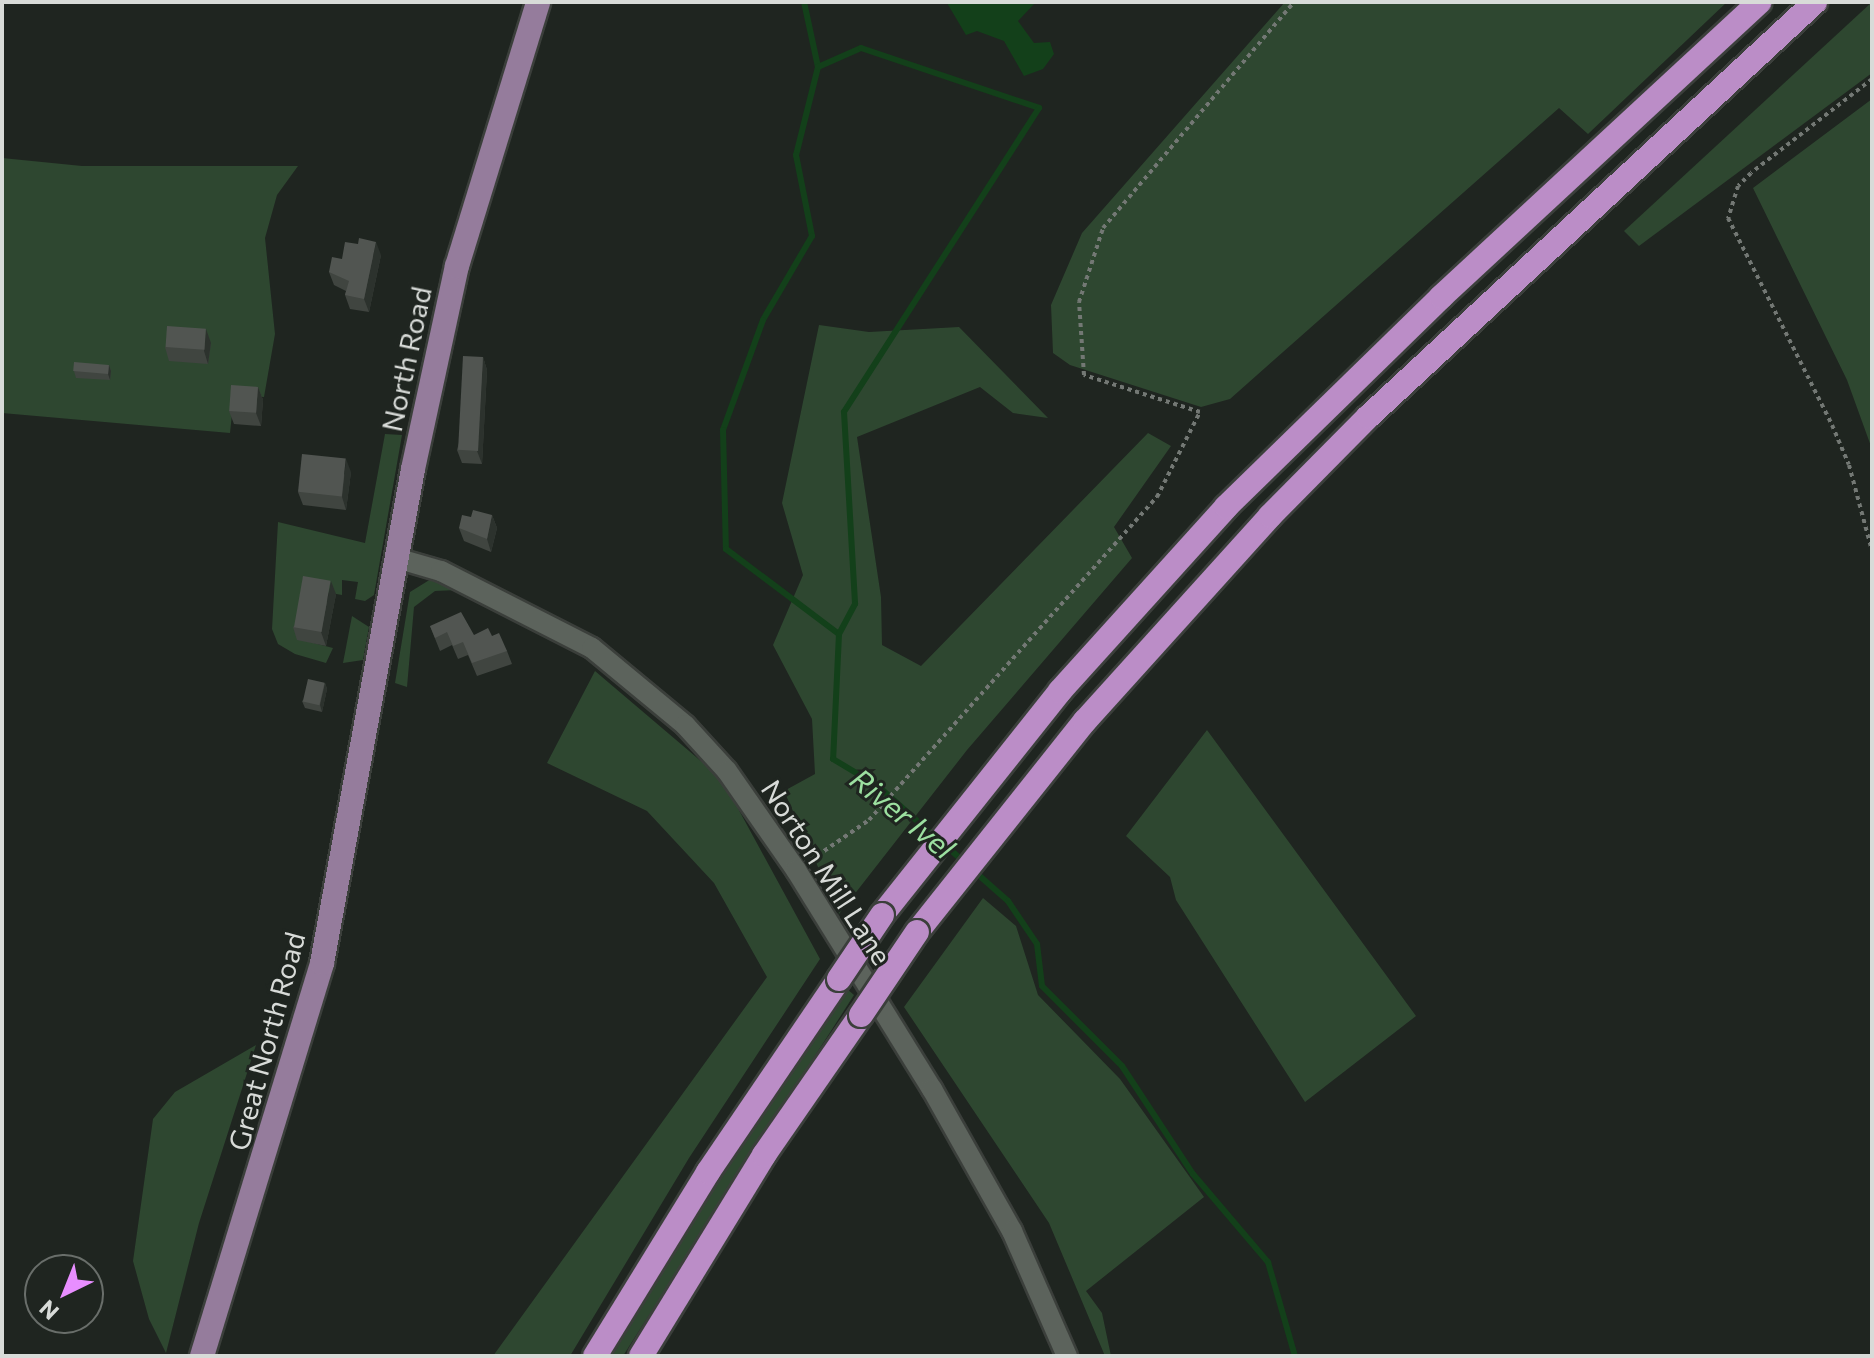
<!DOCTYPE html>
<style>
body{margin:0}
#map{position:relative;width:1874px;height:1358px;overflow:hidden;background:#1f2520;font-family:Commissioner,sans-serif}
div>[style]{position:absolute}
.green>*{inset:0;background:#2e4730}
.water>*{inset:0;background:#13401a}
.stream>*{height:6px;margin:-3px;padding:0 3px;transform-origin:3px;border-radius:3px;background:#13401a}
.path>*{height:4px;margin-top:-2px;transform-origin:0;background:repeating-linear-gradient(90deg,#737874 0 4px,transparent 0 8px)}
.roads{filter:drop-shadow(2px 0 #3b3f3b) drop-shadow(-2px 0 #3b3f3b) drop-shadow(0 2px #3b3f3b) drop-shadow(0 -2px #3b3f3b)}
.street>*{height:20px;margin:-10px;padding:0 10px;transform-origin:10px;border-radius:10px;background:#5c635c}
.primary>*{height:24px;margin:-12px;padding:0 12px;transform-origin:12px;border-radius:12px;background:#957c9c}
.highway>*{height:24px;margin:-12px;padding:0 12px;transform-origin:12px;border-radius:12px;background:#bb8dc7}
.bridges{filter:drop-shadow(2px 0 #3b3f3b) drop-shadow(-2px 0 #3b3f3b) drop-shadow(0 2px #3b3f3b) drop-shadow(0 -2px #3b3f3b)}
.highway-bridge>*{height:24px;margin:-12px;padding:0 12px;transform-origin:12px;border-radius:12px;background:#bb8dc7}
.wall>*{inset:0;background:#404540}
.shaded-wall>*{inset:0;background:#2c322d}
.building>*{inset:0;background:#515551;transform-origin:0 0}
span{translate:-50% -50%;white-space:nowrap;text-align:center;line-height:1.15;-webkit-text-stroke:6px #1f2520;paint-order:stroke}
.street-label{font-size:28px;color:#d8dbd8}
.water-label{font-size:30px;color:#9ce0a0;font-style:italic}
.frame{position:absolute;inset:0;border:4px solid #d8dbd8;pointer-events:none}
.north{position:absolute;left:24px;top:1254px;width:80px;height:80px;box-sizing:border-box;background:#1f2520;border:2px solid #696e6a;border-radius:50%;rotate:223deg;font-size:22px;font-weight:700;line-height:32px;text-align:center;color:#d8dbd8}
.north::after{content:'';display:block;margin:auto;width:28px;height:36px;background:#e88eff;clip-path:polygon(50% 0,100% 100%,50% 72%,0 100%)}
</style>
<div id="map">
<div class="green">
<i style="clip-path:polygon(1285px 2px,1727px 2px,1588px 134px,1559px 108px,1230px 399px,1201px 407px,1070px 365px,1053px 353px,1051px 305px,1082px 233px)"></i>
<i style="clip-path:polygon(1872px 2px,1872px 73px,1639px 246px,1624px 231px)"></i>
<i style="clip-path:polygon(1872px 99px,1872px 449px,1847px 380px,1753px 188px)"></i>
<i style="clip-path:polygon(2px 158px,82px 166px,298px 166px,277px 195px,265px 238px,275px 334px,264px 397px,234px 395px,230px 433px,2px 413px)"></i>
<i style="clip-path:polygon(819px 325px,869px 332px,959px 327px,1048px 418px,1013px 413px,980px 387px,857px 437px,881px 597px,882px 645px,921px 666px,1148px 433px,1171px 446px,1114px 527px,1132px 558px,967px 750px,839px 914px,784px 791px,815px 774px,812px 719px,773px 645px,803px 575px,782px 503px)"></i>
<i style="clip-path:polygon(385px 434px,402px 435px,374px 595px,365px 601px,355px 599px,358px 582px,342px 580px,342px 595px,308px 589px,298px 639px,333px 648px,326px 663px,295px 654px,278px 644px,272px 629px,278px 522px,365px 543px)"></i>
<i style="clip-path:polygon(431px 579px,457px 590px,435px 591px,414px 607px,407px 687px,395px 683px,410px 592px)"></i>
<i style="clip-path:polygon(352px 616px,369px 627px,363px 660px,343px 663px)"></i>
<i style="clip-path:polygon(595px 671px,722px 779px,820px 959px,689px 1158px,570px 1356px,493px 1356px,767px 977px,714px 883px,647px 811px,547px 763px)"></i>
<i style="clip-path:polygon(1207px 730px,1416px 1016px,1305px 1102px,1176px 900px,1170px 877px,1126px 836px)"></i>
<i style="clip-path:polygon(983px 898px,1016px 926px,1038px 995px,1120px 1079px,1204px 1197px,1086px 1291px,1102px 1313px,1111px 1356px,1105px 1356px,1049px 1223px,904px 1007px)"></i>
<i style="clip-path:polygon(847px 989px,854px 995px,623px 1356px,612px 1356px,718px 1180px)"></i>
<i style="clip-path:polygon(256px 1045px,199px 1223px,166px 1353px,149px 1319px,133px 1261px,153px 1119px,175px 1092px)"></i>
</div>
<div class="water">
<i style="clip-path:polygon(1036px 2px,1018px 21px,1034px 43px,1050px 42px,1054px 54px,1043px 69px,1024px 76px,1004px 41px,977px 31px,966px 35px,947px 3px)"></i>
</div>
<div class="stream">
<i style="left:804px;top:2px;width:66px;rotate:77.8deg"></i>
<i style="left:818px;top:67px;width:91px;rotate:104deg"></i>
<i style="left:796px;top:155px;width:83px;rotate:78.8deg"></i>
<i style="left:812px;top:236px;width:97px;rotate:120.3deg"></i>
<i style="left:763px;top:320px;width:117px;rotate:110deg"></i>
<i style="left:723px;top:430px;width:119px;rotate:88.6deg"></i>
<i style="left:726px;top:549px;width:141px;rotate:37deg"></i>
<i style="left:839px;top:634px;width:125px;rotate:92.7deg"></i>
<i style="left:833px;top:759px;width:52px;rotate:31deg"></i>
<i style="left:878px;top:786px;width:76px;rotate:41.8deg"></i>
<i style="left:818px;top:67px;width:47px;rotate:-23.8deg"></i>
<i style="left:861px;top:48px;width:188px;rotate:18.6deg"></i>
<i style="left:1039px;top:108px;width:361px;rotate:122.7deg"></i>
<i style="left:844px;top:412px;width:192px;rotate:86.7deg"></i>
<i style="left:855px;top:604px;width:34px;rotate:118deg"></i>
<i style="left:944px;top:844px;width:28px;rotate:42deg"></i>
<i style="left:974px;top:871px;width:45px;rotate:41.4deg"></i>
<i style="left:1008px;top:901px;width:52px;rotate:56deg"></i>
<i style="left:1037px;top:944px;width:42px;rotate:83.2deg"></i>
<i style="left:1042px;top:986px;width:113px;rotate:45deg"></i>
<i style="left:1122px;top:1066px;width:129px;rotate:56.7deg"></i>
<i style="left:1193px;top:1174px;width:116px;rotate:49.6deg"></i>
<i style="left:1268px;top:1262px;width:98px;rotate:74deg"></i>
</div>
<div class="path">
<i style="left:1872px;top:79px;width:153px;rotate:142.2deg"></i>
<i style="left:1751px;top:173px;width:18px;rotate:135deg"></i>
<i style="left:1738px;top:186px;width:34px;rotate:107deg"></i>
<i style="left:1728px;top:218px;width:232px;rotate:63.3deg"></i>
<i style="left:1832px;top:425px;width:43px;rotate:67deg"></i>
<i style="left:1849px;top:465px;width:89px;rotate:75deg"></i>
<i style="left:811px;top:860px;width:70px;rotate:-34.6deg"></i>
<i style="left:869px;top:820px;width:433px;rotate:-48.3deg"></i>
<i style="left:1157px;top:497px;width:95px;rotate:-63.2deg"></i>
<i style="left:1200px;top:412px;width:122px;rotate:-162.3deg"></i>
<i style="left:1084px;top:375px;width:73px;rotate:-93.9deg"></i>
<i style="left:1079px;top:302px;width:78px;rotate:-72deg"></i>
<i style="left:1103px;top:228px;width:296px;rotate:-49.8deg"></i>
</div>
<div class="roads">
<div class="street">
<i style="left:396px;top:558px;width:47px;rotate:16.1deg"></i>
<i style="left:441px;top:571px;width:169px;rotate:27deg"></i>
<i style="left:592px;top:648px;width:121px;rotate:39.6deg"></i>
<i style="left:685px;top:725px;width:62px;rotate:47.6deg"></i>
<i style="left:727px;top:771px;width:121px;rotate:55.1deg"></i>
<i style="left:796px;top:870px;width:258px;rotate:58.2deg"></i>
<i style="left:932px;top:1089px;width:163px;rotate:60.6deg"></i>
<i style="left:1012px;top:1231px;width:137px;rotate:66.3deg"></i>
</div>
<div class="primary">
<i style="left:202px;top:1356px;width:411px;rotate:-73deg"></i>
<i style="left:322px;top:963px;width:502px;rotate:-79.56deg"></i>
<i style="left:413px;top:469px;width:208px;rotate:-77.8deg"></i>
<i style="left:457px;top:266px;width:276px;rotate:-72.9deg"></i>
</div>
<div class="highway">
<i style="left:882px;top:915px;width:286px;rotate:-51.5deg"></i>
<i style="left:1060px;top:691px;width:248px;rotate:-47.9deg"></i>
<i style="left:1226px;top:507px;width:301px;rotate:-44.3deg"></i>
<i style="left:1441px;top:297px;width:434px;rotate:-42.8deg"></i>
<i style="left:917px;top:932px;width:270px;rotate:-51.5deg"></i>
<i style="left:1085px;top:721px;width:276px;rotate:-47.9deg"></i>
<i style="left:1270px;top:516px;width:139px;rotate:-45.3deg"></i>
<i style="left:1368px;top:417px;width:610px;rotate:-42.87deg"></i>
<i style="left:595px;top:1356px;width:216px;rotate:-58.4deg"></i>
<i style="left:708px;top:1172px;width:233px;rotate:-55.8deg"></i>
<i style="left:641px;top:1356px;width:236px;rotate:-58.5deg"></i>
<i style="left:764px;top:1155px;width:170px;rotate:-55.3deg"></i>
</div>
</div>
<div class="bridges">
<div class="highway-bridge">
<i style="left:839px;top:979px;width:77px;rotate:-56.1deg"></i>
<i style="left:861px;top:1015px;width:100px;rotate:-56deg"></i>
</div>
</div>
<div class="wall">
<i style="clip-path:polygon(381px 255px,369px 312px,350px 309px,345px 295px,346px 291px,334px 285px,329px 272px,342px 259px)"></i>
<i style="clip-path:polygon(211px 343px,208px 364px,169px 361px,165px 347px)"></i>
<i style="clip-path:polygon(483px 357px,487px 370px,482px 464px,462px 463px,457px 450px)"></i>
<i style="clip-path:polygon(109px 365px,111px 371px,110px 380px,76px 378px,74px 371px)"></i>
<i style="clip-path:polygon(258px 387px,263px 400px,261px 426px,234px 424px,229px 411px)"></i>
<i style="clip-path:polygon(351px 472px,346px 510px,303px 505px,298px 492px)"></i>
<i style="clip-path:polygon(492px 515px,497px 528px,491px 552px,464px 541px,459px 528px,471px 517px)"></i>
<i style="clip-path:polygon(336px 594px,326px 646px,297px 640px,293px 627px)"></i>
<i style="clip-path:polygon(430px 626px,474px 635px,492px 636px,507px 651px,512px 664px,477px 676px,468px 655px,458px 659px,452px 645px,440px 651px)"></i>
<i style="clip-path:polygon(325px 683px,327px 689px,322px 712px,305px 708px,302px 701px)"></i>
</div>
<div class="shaded-wall">
<i style="clip-path:polygon(376px 242px,381px 255px,369px 312px,364px 299px)"></i>
<i style="clip-path:polygon(206px 329px,211px 343px,208px 364px,204px 351px)"></i>
<i style="clip-path:polygon(483px 357px,487px 370px,482px 464px,477px 451px)"></i>
<i style="clip-path:polygon(109px 365px,111px 371px,110px 380px,108px 374px)"></i>
<i style="clip-path:polygon(258px 387px,263px 400px,261px 426px,256px 413px)"></i>
<i style="clip-path:polygon(346px 459px,351px 472px,346px 510px,342px 497px)"></i>
<i style="clip-path:polygon(492px 515px,497px 528px,491px 552px,487px 539px)"></i>
<i style="clip-path:polygon(331px 581px,336px 594px,326px 646px,321px 632px)"></i>
<i style="clip-path:polygon(325px 683px,327px 689px,322px 712px,320px 705px)"></i>
</div>
<div class="building">
<i style="clip-path:polygon(359px 238px,376px 242px,364px 299px,345px 295px,349px 281px,329px 272px,332px 257px,342px 259px,345px 242px,358px 244px)"></i>
<i style="left:167px;top:326px;width:39px;height:21px;rotate:4deg"></i>
<i style="left:463px;top:356px;width:20px;height:94px;rotate:3deg"></i>
<i style="left:74px;top:362px;width:35px;height:9px;rotate:5deg"></i>
<i style="left:231px;top:385px;width:27px;height:26px;rotate:4deg"></i>
<i style="left:302px;top:454px;width:44px;height:38px;rotate:6deg"></i>
<i style="clip-path:polygon(473px 510px,492px 515px,487px 539px,459px 528px,462px 515px,471px 517px)"></i>
<i style="left:303px;top:576px;width:28px;height:52px;rotate:10deg"></i>
<i style="clip-path:polygon(461px 612px,474px 635px,488px 628px,492px 636px,499px 633px,507px 651px,472px 663px,463px 642px,453px 646px,447px 632px,435px 638px,430px 626px)"></i>
<i style="left:308px;top:679px;width:17px;height:23px;rotate:13deg"></i>
</div>
<div class="street-label">
<span style="left:406px;top:359px;rotate:-78deg">North Road</span>
<span style="left:827px;top:872px;rotate:57deg">Norton Mill Lane</span>
<span style="left:266px;top:1041px;rotate:-75deg">Great North Road</span>
</div>
<div class="water-label">
<span style="left:903px;top:813px;rotate:39deg">River Ivel</span>
</div>
<div class="frame"></div>
<div class="north">N</div>
</div>
